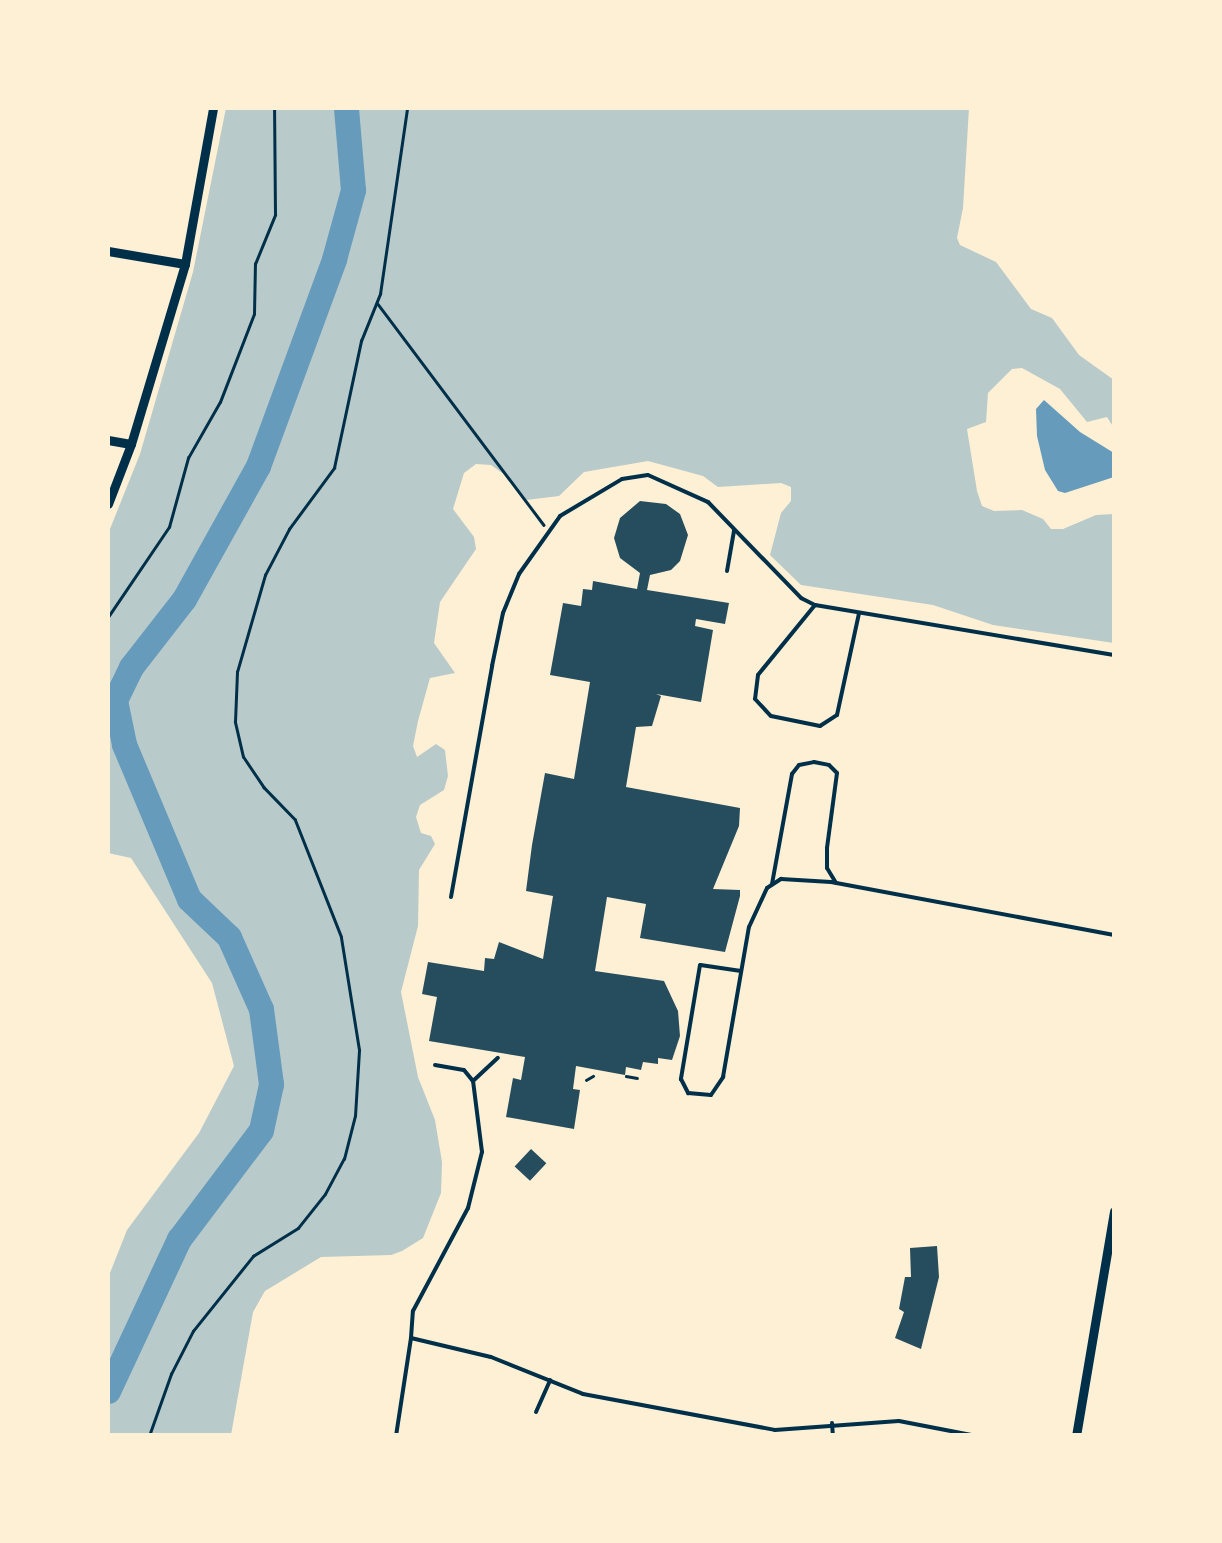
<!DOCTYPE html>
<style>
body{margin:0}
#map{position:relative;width:1222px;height:1543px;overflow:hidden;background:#fdf0d5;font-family:"Roboto Condensed",sans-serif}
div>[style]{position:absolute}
.green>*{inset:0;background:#b9caca}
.water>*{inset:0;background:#669bbc}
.river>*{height:25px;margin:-12.5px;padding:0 12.5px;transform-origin:12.5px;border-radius:12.5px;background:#669bbc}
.building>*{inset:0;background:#264d5e;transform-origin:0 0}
.path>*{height:2.5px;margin:-1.25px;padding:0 1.25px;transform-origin:1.25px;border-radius:1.25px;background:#003049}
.service>*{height:4px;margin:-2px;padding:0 2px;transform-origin:2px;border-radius:2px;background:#003049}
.minor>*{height:9px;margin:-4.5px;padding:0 4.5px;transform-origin:4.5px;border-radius:4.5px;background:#003049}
span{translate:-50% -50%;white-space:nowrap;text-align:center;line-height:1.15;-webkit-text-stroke:10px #fdf0d5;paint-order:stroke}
.frame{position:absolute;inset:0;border:110px solid #fdf0d5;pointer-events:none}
</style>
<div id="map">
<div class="green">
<i style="clip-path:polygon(226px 108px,969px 108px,963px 208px,957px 238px,960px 245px,996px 262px,1031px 309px,1052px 318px,1079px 355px,1114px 380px,1114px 428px,1107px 417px,1087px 422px,1060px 389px,1022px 368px,1012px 369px,988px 393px,986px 422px,967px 429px,977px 491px,982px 506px,994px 511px,1022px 510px,1043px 519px,1051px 529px,1063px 529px,1096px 515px,1114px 514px,1114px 643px,993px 625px,933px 605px,801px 585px,770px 555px,781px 513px,791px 501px,791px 487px,781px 483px,718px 487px,703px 476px,648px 461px,584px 472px,559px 496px,526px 500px,508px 477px,491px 465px,476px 464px,464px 473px,453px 509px,474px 537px,476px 549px,440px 602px,434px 643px,455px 673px,430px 678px,418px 721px,413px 746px,417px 757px,436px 744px,445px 750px,448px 776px,444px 790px,420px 805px,416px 817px,421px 833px,431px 836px,435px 844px,419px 870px,418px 926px,401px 992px,418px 1077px,435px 1120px,442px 1162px,441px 1193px,423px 1238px,402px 1251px,391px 1255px,321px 1257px,265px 1291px,253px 1312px,231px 1435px,108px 1435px,108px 1278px,127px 1230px,199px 1133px,234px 1066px,212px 983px,131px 858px,108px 853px,108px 534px,140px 454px,193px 272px)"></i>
</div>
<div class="water">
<i style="clip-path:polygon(1044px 400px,1080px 432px,1114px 453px,1114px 477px,1065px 493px,1058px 491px,1045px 470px,1037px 436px,1036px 409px)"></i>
</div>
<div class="river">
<i style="left:108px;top:1391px;width:168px;rotate:-65deg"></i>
<i style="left:179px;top:1239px;width:136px;rotate:-53deg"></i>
<i style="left:261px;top:1130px;width:47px;rotate:-77.7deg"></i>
<i style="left:271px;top:1084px;width:76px;rotate:-97.6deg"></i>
<i style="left:261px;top:1009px;width:79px;rotate:-114deg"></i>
<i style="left:229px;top:937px;width:55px;rotate:-136.5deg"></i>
<i style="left:189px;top:899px;width:168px;rotate:-112.8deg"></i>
<i style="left:124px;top:744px;width:45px;rotate:-101.6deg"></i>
<i style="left:115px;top:700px;width:37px;rotate:-64deg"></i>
<i style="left:131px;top:667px;width:86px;rotate:-52.1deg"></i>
<i style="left:184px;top:599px;width:152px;rotate:-60.9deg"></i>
<i style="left:258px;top:466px;width:221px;rotate:-69.8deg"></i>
<i style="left:334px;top:259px;width:72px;rotate:-74.6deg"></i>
<i style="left:353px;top:190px;width:82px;rotate:-94.9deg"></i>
</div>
<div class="building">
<i style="clip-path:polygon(640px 501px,666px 504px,680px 514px,688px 535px,680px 561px,671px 570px,650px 575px,647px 590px,729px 603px,725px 624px,696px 619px,695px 626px,713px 630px,701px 702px,656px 694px,661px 696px,652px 726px,636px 727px,626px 787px,740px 808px,739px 826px,713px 889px,740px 890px,740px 896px,725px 952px,640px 938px,646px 904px,607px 897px,595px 971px,664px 981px,678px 1011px,680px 1036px,672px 1060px,658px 1058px,658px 1064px,643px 1062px,641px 1070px,626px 1067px,625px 1075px,576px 1066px,573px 1089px,580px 1090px,574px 1129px,506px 1117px,513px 1078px,521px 1080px,525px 1057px,429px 1041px,437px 997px,422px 994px,428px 962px,484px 971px,485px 958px,494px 959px,499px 942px,543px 959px,553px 896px,526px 891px,532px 845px,545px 773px,574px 779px,590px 682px,550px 675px,563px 603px,581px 606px,583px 589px,592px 590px,593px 581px,637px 589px,640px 573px,620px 558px,614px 538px,620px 518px)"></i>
<i style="left:531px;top:1149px;width:21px;height:24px;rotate:43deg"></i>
<i style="clip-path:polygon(937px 1246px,939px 1277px,921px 1349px,895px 1338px,904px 1312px,899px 1309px,905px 1277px,911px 1277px,910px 1248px)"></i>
</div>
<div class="path">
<i style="left:378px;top:304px;width:276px;rotate:53.1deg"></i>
<i style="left:108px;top:617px;width:109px;rotate:-55.9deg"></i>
<i style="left:169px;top:527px;width:72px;rotate:-74.6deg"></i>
<i style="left:188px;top:458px;width:64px;rotate:-60.3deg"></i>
<i style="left:220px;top:402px;width:94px;rotate:-68.9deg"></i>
<i style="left:254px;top:314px;width:50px;rotate:-88.9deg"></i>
<i style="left:255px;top:264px;width:53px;rotate:-67.8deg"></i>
<i style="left:275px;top:215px;width:107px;rotate:-90.5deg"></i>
<i style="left:626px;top:1076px;width:11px;rotate:10deg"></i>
<i style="left:586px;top:1080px;width:8px;rotate:-30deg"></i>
<i style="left:149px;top:1436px;width:66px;rotate:-70.5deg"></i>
<i style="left:171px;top:1374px;width:48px;rotate:-62.9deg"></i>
<i style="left:193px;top:1331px;width:96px;rotate:-51.3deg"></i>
<i style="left:253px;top:1256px;width:53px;rotate:-31.9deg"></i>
<i style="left:298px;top:1228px;width:43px;rotate:-51.5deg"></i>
<i style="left:325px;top:1194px;width:40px;rotate:-62deg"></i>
<i style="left:344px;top:1159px;width:44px;rotate:-75.7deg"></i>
<i style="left:355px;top:1116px;width:66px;rotate:-86.5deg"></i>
<i style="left:359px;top:1050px;width:114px;rotate:-99.1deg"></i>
<i style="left:341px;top:937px;width:126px;rotate:-111.5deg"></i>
<i style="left:295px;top:820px;width:45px;rotate:-134.1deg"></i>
<i style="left:264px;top:788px;width:37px;rotate:-124deg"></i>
<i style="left:243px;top:757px;width:36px;rotate:-103deg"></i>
<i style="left:235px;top:722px;width:50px;rotate:-87.7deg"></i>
<i style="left:237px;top:672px;width:101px;rotate:-73.9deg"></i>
<i style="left:265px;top:575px;width:52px;rotate:-62.4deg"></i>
<i style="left:289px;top:529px;width:76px;rotate:-53.6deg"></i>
<i style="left:334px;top:468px;width:130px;rotate:-78deg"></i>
<i style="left:361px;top:341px;width:51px;rotate:-68deg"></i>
<i style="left:380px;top:294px;width:188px;rotate:-81.7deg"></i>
</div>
<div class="service">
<i style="left:727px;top:571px;width:41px;rotate:-80.1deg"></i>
<i style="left:815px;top:605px;width:90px;rotate:129.2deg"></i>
<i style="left:758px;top:675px;width:24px;rotate:97deg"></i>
<i style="left:755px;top:699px;width:23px;rotate:47deg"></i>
<i style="left:771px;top:716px;width:50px;rotate:11.5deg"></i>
<i style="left:820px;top:726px;width:20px;rotate:-33deg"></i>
<i style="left:837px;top:715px;width:104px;rotate:-77.8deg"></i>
<i style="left:772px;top:884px;width:112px;rotate:-79.7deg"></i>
<i style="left:792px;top:774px;width:11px;rotate:-52deg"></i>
<i style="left:799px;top:765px;width:15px;rotate:-11deg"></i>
<i style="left:814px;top:762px;width:15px;rotate:11deg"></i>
<i style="left:829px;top:765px;width:11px;rotate:45deg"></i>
<i style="left:837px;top:773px;width:76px;rotate:97.6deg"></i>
<i style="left:827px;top:848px;width:20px;rotate:90deg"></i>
<i style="left:827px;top:868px;width:17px;rotate:59deg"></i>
<i style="left:451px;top:897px;width:235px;rotate:-79.9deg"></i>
<i style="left:492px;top:666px;width:54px;rotate:-78.3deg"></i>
<i style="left:503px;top:613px;width:42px;rotate:-67.7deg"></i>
<i style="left:519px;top:574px;width:71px;rotate:-54.7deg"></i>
<i style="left:560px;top:516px;width:72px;rotate:-30.8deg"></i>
<i style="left:622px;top:479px;width:26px;rotate:-9deg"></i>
<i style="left:648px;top:475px;width:66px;rotate:24.2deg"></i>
<i style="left:708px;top:502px;width:134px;rotate:45.9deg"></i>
<i style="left:801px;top:598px;width:16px;rotate:27deg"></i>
<i style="left:815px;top:605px;width:303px;rotate:9.5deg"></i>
<i style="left:741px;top:971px;width:41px;rotate:-171.7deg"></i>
<i style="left:700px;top:965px;width:116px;rotate:99.5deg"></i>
<i style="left:681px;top:1079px;width:16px;rotate:63deg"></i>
<i style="left:688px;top:1093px;width:23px;rotate:5deg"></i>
<i style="left:711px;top:1095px;width:22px;rotate:-56deg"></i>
<i style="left:723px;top:1077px;width:152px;rotate:-80.2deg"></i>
<i style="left:749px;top:927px;width:43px;rotate:-65.2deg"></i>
<i style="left:767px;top:888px;width:17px;rotate:-33deg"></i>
<i style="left:781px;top:879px;width:50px;rotate:3.4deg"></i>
<i style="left:831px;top:882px;width:288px;rotate:10.6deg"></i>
<i style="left:435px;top:1065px;width:29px;rotate:10deg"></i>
<i style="left:464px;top:1070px;width:14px;rotate:51deg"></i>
<i style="left:411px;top:1338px;width:27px;rotate:-86deg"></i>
<i style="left:413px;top:1311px;width:117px;rotate:-61.9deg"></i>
<i style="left:468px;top:1208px;width:58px;rotate:-76deg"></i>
<i style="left:482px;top:1152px;width:72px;rotate:-97.2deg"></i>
<i style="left:473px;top:1081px;width:34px;rotate:-43deg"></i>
<i style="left:536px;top:1412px;width:35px;rotate:-66deg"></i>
<i style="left:832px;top:1423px;width:13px;rotate:86deg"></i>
<i style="left:396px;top:1436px;width:99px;rotate:-81.3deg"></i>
<i style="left:411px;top:1338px;width:82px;rotate:13.4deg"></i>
<i style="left:491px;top:1357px;width:99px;rotate:21.9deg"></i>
<i style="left:583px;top:1394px;width:195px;rotate:10.6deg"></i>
<i style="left:775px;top:1430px;width:124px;rotate:-4.2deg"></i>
<i style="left:899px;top:1421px;width:79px;rotate:10.9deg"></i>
</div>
<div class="minor">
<i style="left:108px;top:251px;width:78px;rotate:9.6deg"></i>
<i style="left:108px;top:440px;width:23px;rotate:10deg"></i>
<i style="left:108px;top:504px;width:64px;rotate:-69deg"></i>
<i style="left:131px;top:444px;width:188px;rotate:-73.3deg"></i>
<i style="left:185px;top:264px;width:158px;rotate:-79.8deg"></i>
<i style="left:1076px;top:1436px;width:228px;rotate:-80.4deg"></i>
</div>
<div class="frame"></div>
</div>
